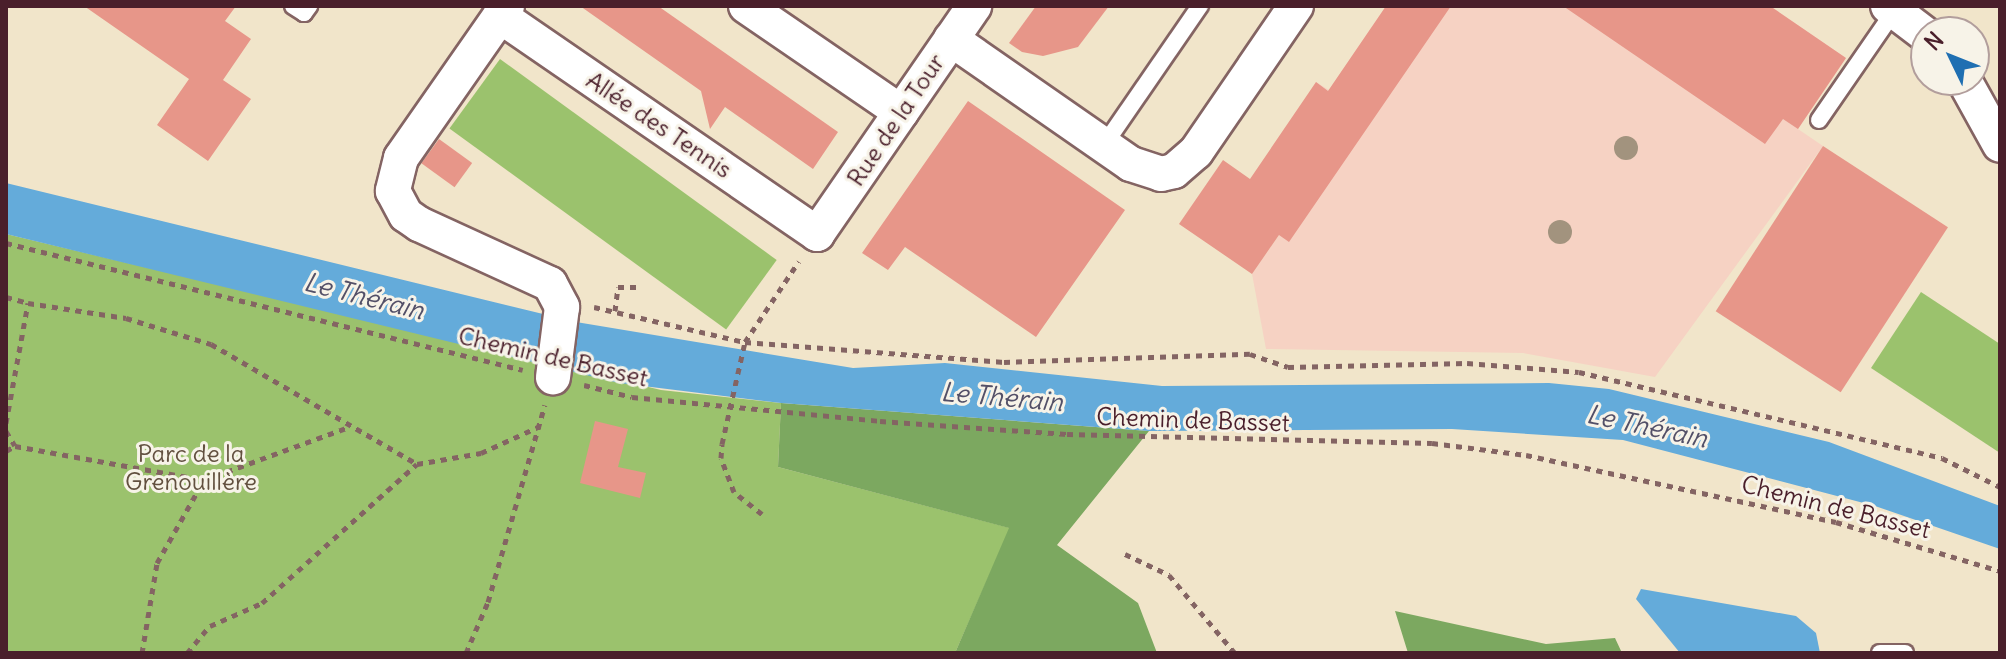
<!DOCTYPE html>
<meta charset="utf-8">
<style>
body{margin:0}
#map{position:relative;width:2006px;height:659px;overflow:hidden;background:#f1e5ca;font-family:Delius,sans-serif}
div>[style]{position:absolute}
.built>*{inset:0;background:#f6d2c3}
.green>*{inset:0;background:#9bc26d;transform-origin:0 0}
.forest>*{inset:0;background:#7ca860}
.water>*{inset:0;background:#64abda}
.building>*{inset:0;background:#e79689;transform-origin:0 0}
.path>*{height:5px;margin-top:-2.5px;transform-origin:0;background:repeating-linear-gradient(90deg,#846463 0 6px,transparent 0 12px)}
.roads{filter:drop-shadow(2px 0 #846463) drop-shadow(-2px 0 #846463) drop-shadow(0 2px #846463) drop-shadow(0 -2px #846463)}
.service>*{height:16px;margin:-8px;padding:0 8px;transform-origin:8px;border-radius:8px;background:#fff}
.minor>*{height:34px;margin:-17px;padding:0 17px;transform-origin:17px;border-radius:17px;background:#fff}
.trees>*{width:24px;height:24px;margin:-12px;border-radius:50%;background:#a2937e}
span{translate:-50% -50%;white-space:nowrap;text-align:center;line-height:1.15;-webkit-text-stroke:6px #f7f3e8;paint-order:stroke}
.street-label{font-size:24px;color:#4a1f2b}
.park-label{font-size:24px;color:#62503f}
.water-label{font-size:26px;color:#535068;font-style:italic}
.frame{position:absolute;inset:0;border:8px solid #4a1f2b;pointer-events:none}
.north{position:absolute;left:1910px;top:16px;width:80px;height:80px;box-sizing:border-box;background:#f7f3e8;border:2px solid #b29e9c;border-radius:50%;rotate:313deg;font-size:22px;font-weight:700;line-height:32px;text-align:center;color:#4a1f2b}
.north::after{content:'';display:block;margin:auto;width:28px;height:36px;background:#1f6fb2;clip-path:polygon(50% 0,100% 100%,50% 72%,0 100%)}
</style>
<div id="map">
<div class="built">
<i style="clip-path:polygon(1386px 6px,1770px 6px,1846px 58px,1798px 129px,1823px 146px,1655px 377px,1523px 353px,1266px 349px,1252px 274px,1279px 235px,1316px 82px,1329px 90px)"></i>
</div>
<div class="green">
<i style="left:500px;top:59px;width:342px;height:86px;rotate:36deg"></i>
<i style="clip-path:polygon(6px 234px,661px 390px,781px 403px,778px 467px,1010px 528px,955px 653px,6px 653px)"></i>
<i style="clip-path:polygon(1921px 292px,2000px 344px,2000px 453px,1871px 368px)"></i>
</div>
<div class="forest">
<i style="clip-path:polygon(781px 403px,1149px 431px,1057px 545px,1138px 603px,1157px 653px,955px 653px,1009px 528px,778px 467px)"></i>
<i style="clip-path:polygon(1395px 611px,1546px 644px,1615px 638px,1622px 653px,1408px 653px)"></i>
</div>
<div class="water">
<i style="clip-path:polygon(6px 183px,576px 322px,853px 368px,945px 363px,1162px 386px,1549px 383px,1609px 389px,1829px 442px,2000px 506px,2000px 549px,1875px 506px,1623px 440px,1452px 429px,1149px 431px,781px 403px,619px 383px,6px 234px)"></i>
<i style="clip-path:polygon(1641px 589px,1796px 616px,1816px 633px,1820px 653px,1680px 653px,1636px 599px)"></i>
</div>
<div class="building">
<i style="clip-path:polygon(84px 6px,236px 6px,225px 21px,251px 39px,223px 80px,251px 99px,208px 161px,157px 125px,189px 79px)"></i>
<i style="clip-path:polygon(580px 6px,658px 6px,838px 132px,813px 169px,725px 107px,710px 129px,701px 91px)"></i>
<i style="clip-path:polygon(1036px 6px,1109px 6px,1078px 47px,1043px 56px,1022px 52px,1009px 43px)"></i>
<i style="clip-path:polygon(1386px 6px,1451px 6px,1289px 242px,1279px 235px,1252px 274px,1179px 224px,1223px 160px,1250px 179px,1316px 82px,1328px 91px)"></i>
<i style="clip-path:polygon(1563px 6px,1770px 6px,1846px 58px,1798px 129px,1783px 119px,1765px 144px)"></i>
<i style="clip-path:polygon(968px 101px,1125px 210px,1036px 337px,905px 247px,888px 270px,862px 253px)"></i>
<i style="left:439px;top:139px;width:41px;height:30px;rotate:36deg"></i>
<i style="left:1823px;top:146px;width:149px;height:197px;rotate:33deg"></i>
<i style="clip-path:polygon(595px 421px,628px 429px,618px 467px,646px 473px,640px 498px,580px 483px)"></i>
</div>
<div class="path">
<i style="left:6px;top:243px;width:532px;rotate:13.8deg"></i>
<i style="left:6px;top:297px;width:23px;rotate:15deg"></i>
<i style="left:594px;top:307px;width:155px;rotate:13.1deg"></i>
<i style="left:745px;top:342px;width:260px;rotate:4.4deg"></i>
<i style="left:1004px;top:362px;width:246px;rotate:-1.9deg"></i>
<i style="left:1250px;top:354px;width:40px;rotate:18.9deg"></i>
<i style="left:1288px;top:367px;width:179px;rotate:-1.3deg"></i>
<i style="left:1467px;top:363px;width:112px;rotate:4.6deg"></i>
<i style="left:1579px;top:372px;width:373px;rotate:13.3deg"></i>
<i style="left:1942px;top:458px;width:65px;rotate:26.6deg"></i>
<i style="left:615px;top:311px;width:24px;rotate:-83deg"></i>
<i style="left:618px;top:287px;width:18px"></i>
<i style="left:584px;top:385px;width:49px;rotate:14deg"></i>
<i style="left:632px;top:397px;width:249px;rotate:5.5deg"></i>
<i style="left:880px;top:421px;width:187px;rotate:4deg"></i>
<i style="left:1067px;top:434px;width:365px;rotate:1.4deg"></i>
<i style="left:1432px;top:443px;width:95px;rotate:7.3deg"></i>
<i style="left:1526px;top:455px;width:317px;rotate:12.2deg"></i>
<i style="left:1836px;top:522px;width:171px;rotate:16.6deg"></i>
<i style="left:6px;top:423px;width:122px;rotate:-79.6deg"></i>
<i style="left:28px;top:303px;width:99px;rotate:8.7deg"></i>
<i style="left:126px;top:318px;width:89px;rotate:17deg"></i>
<i style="left:211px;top:344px;width:238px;rotate:30.2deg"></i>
<i style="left:6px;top:431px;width:17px;rotate:59deg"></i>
<i style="left:15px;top:446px;width:192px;rotate:10.2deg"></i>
<i style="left:204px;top:480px;width:154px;rotate:-20.1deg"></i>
<i style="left:6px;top:451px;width:10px;rotate:-29deg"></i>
<i style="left:762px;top:514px;width:36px;rotate:-142deg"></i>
<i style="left:734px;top:492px;width:36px;rotate:-111deg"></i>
<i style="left:721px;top:458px;width:14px;rotate:-86deg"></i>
<i style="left:722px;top:444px;width:105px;rotate:-77.3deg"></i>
<i style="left:745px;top:342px;width:97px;rotate:-56.3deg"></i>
<i style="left:1125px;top:554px;width:49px;rotate:25.5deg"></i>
<i style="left:1169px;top:575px;width:102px;rotate:49.8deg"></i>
<i style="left:142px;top:653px;width:91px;rotate:-80.5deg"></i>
<i style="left:157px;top:563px;width:95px;rotate:-60.5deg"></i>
<i style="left:187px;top:653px;width:35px;rotate:-50deg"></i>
<i style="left:210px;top:626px;width:57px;rotate:-23.9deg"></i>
<i style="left:262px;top:603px;width:208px;rotate:-41.9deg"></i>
<i style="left:417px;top:464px;width:65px;rotate:-9.8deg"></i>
<i style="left:481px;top:453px;width:65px;rotate:-24.6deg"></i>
<i style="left:466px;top:653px;width:56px;rotate:-66.7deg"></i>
<i style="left:488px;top:602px;width:205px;rotate:-73.9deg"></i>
</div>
<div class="roads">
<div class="service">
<i style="left:293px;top:6px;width:13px;rotate:32deg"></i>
<i style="left:304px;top:13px;width:9px;rotate:-54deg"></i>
<i style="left:1819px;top:120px;width:134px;rotate:-55.4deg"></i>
<i style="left:1104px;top:145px;width:169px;rotate:-55.4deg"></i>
<i style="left:1880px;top:653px;width:25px"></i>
</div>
<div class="minor">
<i style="left:507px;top:6px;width:185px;rotate:124.9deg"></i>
<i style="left:401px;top:158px;width:34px;rotate:104deg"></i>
<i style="left:393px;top:191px;width:27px;rotate:62deg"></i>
<i style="left:406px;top:215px;width:16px;rotate:35deg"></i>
<i style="left:419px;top:224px;width:144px;rotate:24.6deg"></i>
<i style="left:550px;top:284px;width:26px;rotate:62deg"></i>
<i style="left:562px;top:307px;width:71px;rotate:97.3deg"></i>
<i style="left:746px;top:6px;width:188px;rotate:34.4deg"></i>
<i style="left:1888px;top:6px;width:48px;rotate:37.3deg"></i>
<i style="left:500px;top:16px;width:385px;rotate:34.5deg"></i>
<i style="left:817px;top:234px;width:277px;rotate:-55.4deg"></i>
<i style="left:951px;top:39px;width:219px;rotate:34.8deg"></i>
<i style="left:1131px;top:164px;width:32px;rotate:18deg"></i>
<i style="left:1161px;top:174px;width:13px;rotate:-13deg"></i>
<i style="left:1174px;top:171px;width:29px;rotate:-41deg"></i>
<i style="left:1196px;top:152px;width:177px;rotate:-55.6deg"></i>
<i style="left:1964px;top:80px;width:74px;rotate:61deg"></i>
</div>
</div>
<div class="trees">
<i style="left:1626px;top:148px"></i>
<i style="left:1560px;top:232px"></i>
</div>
<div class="street-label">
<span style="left:896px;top:120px;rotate:-56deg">Rue de la Tour</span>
<span style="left:659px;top:125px;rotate:34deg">Allée des Tennis</span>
<span style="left:553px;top:357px;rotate:13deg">Chemin de Basset</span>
<span style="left:1193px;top:420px;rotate:2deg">Chemin de Basset</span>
<span style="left:1836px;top:507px;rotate:14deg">Chemin de Basset</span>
</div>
<div class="park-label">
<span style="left:191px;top:468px">Parc de la<br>Grenouillère</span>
</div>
<div class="water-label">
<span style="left:364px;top:296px;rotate:14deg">Le Thérain</span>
<span style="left:1002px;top:397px;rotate:5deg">Le Thérain</span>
<span style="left:1647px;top:426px;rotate:12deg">Le Thérain</span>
</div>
<div class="frame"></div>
<div class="north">N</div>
</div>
